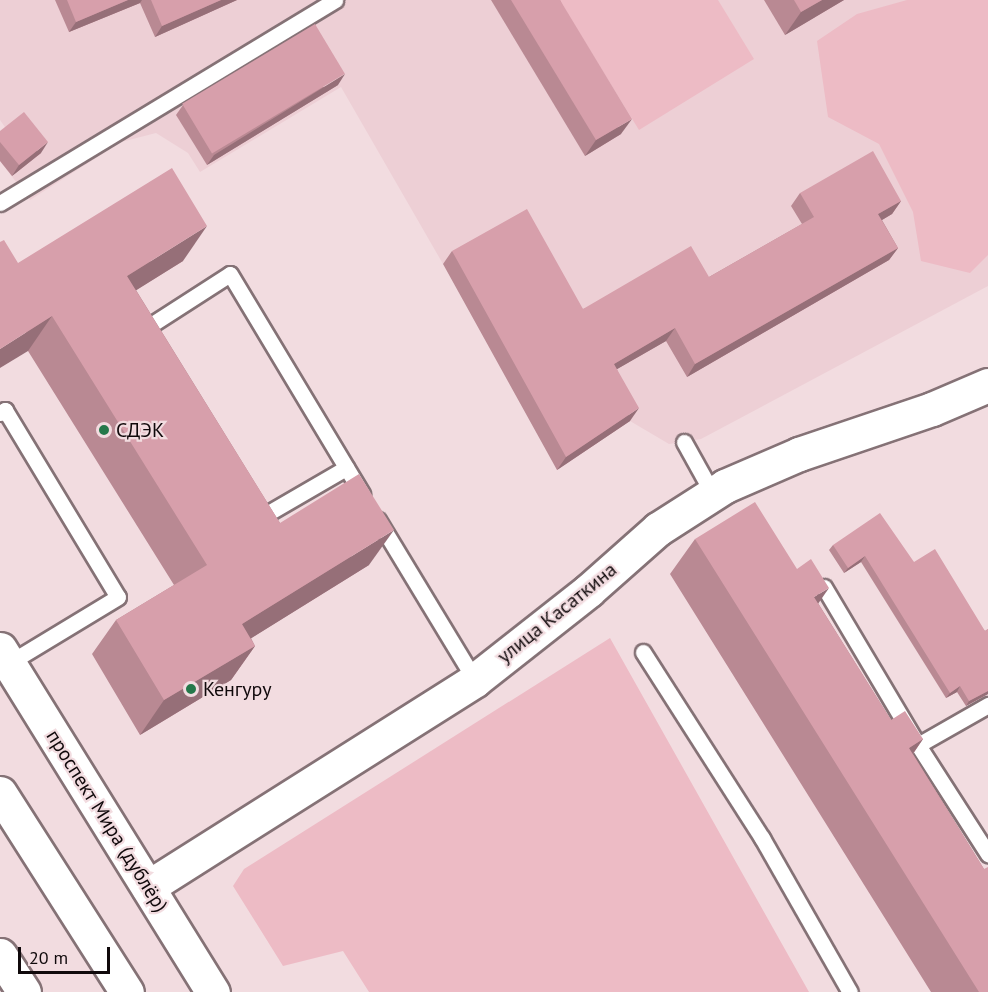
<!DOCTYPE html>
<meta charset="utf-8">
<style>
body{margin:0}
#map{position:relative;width:988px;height:992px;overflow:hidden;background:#f2dce0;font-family:"PT Sans",sans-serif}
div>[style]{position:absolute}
.built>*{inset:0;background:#edcfd5}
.green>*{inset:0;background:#edbbc5}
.roads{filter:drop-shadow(2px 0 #857276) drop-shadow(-2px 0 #857276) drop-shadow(0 2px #857276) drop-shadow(0 -2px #857276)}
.lane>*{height:15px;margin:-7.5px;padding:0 7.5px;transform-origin:7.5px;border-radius:7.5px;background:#fff}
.secondary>*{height:33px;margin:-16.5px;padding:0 16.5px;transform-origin:16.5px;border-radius:16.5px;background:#fff}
.primary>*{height:33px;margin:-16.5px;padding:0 16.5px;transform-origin:16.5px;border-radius:16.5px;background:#fff}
.wall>*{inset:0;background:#b98993}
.shaded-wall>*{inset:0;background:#966f78}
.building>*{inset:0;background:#d79fab;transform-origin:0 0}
.dots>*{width:16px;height:16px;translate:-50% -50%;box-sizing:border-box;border:3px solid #f2dce0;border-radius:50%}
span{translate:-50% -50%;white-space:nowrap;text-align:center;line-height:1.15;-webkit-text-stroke:4.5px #f2dce0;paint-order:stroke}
.poi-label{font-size:20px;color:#10090b}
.left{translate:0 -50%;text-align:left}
.street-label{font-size:20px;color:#10090b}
.scale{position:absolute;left:18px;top:947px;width:92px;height:27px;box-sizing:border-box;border:3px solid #10090b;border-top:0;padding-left:8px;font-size:18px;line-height:21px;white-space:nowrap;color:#10090b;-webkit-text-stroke:4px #f2dce0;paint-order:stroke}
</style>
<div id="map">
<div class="built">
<i style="clip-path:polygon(0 0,988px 0,988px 286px,701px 439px,669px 444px,630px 421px,518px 222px,443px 264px,341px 87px,200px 172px,188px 153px,156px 133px,121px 142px,30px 200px,0 161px,7px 130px,0 120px)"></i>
</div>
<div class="green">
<i style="clip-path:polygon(559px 0,718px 0,754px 59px,639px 130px)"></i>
<i style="clip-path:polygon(907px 0,988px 0,988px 255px,970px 273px,921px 261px,913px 212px,879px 144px,828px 117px,817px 41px,857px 14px)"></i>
<i style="clip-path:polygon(610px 638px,809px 992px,369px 992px,343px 951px,283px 966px,233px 886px,244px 869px)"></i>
</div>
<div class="roads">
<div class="lane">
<i style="left:0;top:203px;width:392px;rotate:-31.2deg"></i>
<i style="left:144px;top:332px;width:2px;rotate:-117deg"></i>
<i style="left:143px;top:330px;width:103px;rotate:-32.8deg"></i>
<i style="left:230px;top:274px;width:257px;rotate:59deg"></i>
<i style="left:0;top:413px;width:6px;rotate:-31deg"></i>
<i style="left:5px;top:410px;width:218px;rotate:58.9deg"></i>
<i style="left:118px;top:597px;width:127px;rotate:148.8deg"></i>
<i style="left:684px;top:442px;width:60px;rotate:60.9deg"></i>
<i style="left:256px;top:517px;width:3px;rotate:45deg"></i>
<i style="left:258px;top:519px;width:102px;rotate:-30.1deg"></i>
<i style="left:378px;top:520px;width:187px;rotate:58.8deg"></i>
<i style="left:824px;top:587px;width:184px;rotate:59.3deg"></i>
<i style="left:918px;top:745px;width:130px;rotate:57.3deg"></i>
<i style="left:643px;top:652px;width:221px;rotate:57.4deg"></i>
<i style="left:762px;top:838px;width:177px;rotate:60.3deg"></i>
<i style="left:918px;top:745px;width:81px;rotate:-29.7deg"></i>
</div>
<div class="secondary">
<i style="left:0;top:649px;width:404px;rotate:58.2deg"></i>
<i style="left:148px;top:887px;width:387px;rotate:-32.3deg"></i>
<i style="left:475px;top:680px;width:144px;rotate:-38.2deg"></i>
<i style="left:588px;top:591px;width:94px;rotate:-41.5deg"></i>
<i style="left:658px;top:529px;width:80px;rotate:-32.7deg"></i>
<i style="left:725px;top:486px;width:81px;rotate:-23.4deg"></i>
<i style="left:799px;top:454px;width:140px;rotate:-18.7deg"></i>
<i style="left:932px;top:409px;width:61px;rotate:-23.2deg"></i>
</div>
<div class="primary">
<i style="left:0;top:793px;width:236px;rotate:57.5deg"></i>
<i style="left:0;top:955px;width:44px;rotate:57deg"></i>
</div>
</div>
<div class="wall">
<i style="clip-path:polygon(55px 0,237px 0,155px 37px,140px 3px,69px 32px)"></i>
<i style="clip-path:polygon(491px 0,560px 0,621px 134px,585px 156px)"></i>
<i style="clip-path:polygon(764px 0,844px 0,785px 35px)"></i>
<i style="clip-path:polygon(338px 85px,207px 165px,176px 115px,183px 105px)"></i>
<i style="clip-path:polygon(0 131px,41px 153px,12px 176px,0 161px)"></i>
<i style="clip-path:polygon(800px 193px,901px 201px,892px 214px,882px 220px,898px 248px,889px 260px,687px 377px,666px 341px,617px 369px,630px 421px,557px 470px,443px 264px,452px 251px,583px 309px,709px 277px,802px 224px,791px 206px)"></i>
<i style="clip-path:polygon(183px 261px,136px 290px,280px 523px,369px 565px,251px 638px,255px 646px,231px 680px,140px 735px,92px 654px,116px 620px,174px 585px,28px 351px,18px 263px)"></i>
<i style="clip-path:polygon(695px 539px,818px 603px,891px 720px,923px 739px,913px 754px,984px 869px,988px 992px,931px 992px,670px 574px)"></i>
<i style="clip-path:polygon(833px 545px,914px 562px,985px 631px,988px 629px,988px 694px,966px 706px,957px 692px,946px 698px,861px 562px,844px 573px,829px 550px)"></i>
</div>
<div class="shaded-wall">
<i style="clip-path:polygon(128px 0,142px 0,140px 3px,69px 32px,76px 22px)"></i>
<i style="clip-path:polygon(221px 0,237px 0,155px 37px,162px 26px)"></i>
<i style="clip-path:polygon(822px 0,844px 0,785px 35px,801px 12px)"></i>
<i style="clip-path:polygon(345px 74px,338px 85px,207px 165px,214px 155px)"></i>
<i style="clip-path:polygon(632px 119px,621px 134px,585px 156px,596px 140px)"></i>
<i style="clip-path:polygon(48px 142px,41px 153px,12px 176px,19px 165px)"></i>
<i style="clip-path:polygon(901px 201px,892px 214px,870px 227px,878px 214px)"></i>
<i style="clip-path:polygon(207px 226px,183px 261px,103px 311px,127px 276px)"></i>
<i style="clip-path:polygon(898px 248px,889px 260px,687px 377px,695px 364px)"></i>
<i style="clip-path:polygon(52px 316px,28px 351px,0 368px,0 349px)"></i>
<i style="clip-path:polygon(675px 328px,666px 341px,605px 376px,614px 364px)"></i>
<i style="clip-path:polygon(639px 408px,630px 421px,557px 470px,566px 457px)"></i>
<i style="clip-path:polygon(394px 530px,369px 565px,218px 659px,242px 624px)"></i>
<i style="clip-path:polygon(865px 556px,861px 562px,844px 573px,848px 568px)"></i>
<i style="clip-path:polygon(829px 588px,804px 624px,814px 597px)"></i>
<i style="clip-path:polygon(255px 646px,231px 680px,140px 735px,164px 700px)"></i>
<i style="clip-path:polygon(960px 686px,957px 692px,946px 698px,950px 693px)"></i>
<i style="clip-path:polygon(988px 691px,988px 694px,966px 706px,969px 701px)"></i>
<i style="clip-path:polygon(923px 739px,898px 775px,909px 748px)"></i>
</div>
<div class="building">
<i style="clip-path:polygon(67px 0,128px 0,76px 22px)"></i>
<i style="clip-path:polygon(151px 0,221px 0,162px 26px)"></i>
<i style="clip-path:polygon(511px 0,560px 0,632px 119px,596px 140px)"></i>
<i style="clip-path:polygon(794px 0,822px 0,801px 12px)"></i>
<i style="left:315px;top:24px;width:58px;height:155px;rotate:59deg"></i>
<i style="clip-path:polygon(24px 112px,48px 142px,19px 165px,0 142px,0 131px)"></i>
<i style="clip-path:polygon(873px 151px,901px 201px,878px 214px,898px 248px,695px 364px,675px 328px,614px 364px,639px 408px,566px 457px,452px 251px,527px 209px,583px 309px,691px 246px,709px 277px,814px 217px,800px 193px)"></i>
<i style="clip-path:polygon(172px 168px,207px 226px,127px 276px,280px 523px,359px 474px,394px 530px,242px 624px,255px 646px,164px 700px,116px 620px,207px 565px,52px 316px,0 349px,0 242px,4px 240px,18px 263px)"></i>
<i style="clip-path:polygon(755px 502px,797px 569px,811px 559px,829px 588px,814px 597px,891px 720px,905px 711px,923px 739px,909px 748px,984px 869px,988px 867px,988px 992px,979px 992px,695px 539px)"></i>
<i style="clip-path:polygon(880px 513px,914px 562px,935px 549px,985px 631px,988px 629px,988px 691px,969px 701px,960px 686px,950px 693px,865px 556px,848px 568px,833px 545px)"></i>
</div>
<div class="dots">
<i style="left:104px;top:430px;background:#25784a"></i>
<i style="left:191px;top:689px;background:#25784a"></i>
</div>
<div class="poi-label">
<span class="left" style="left:116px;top:430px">СДЭК</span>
<span class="left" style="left:203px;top:689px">Кенгуру</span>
</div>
<div class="street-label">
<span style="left:557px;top:613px;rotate:-39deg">улица Касаткина</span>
<span style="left:107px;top:821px;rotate:58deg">проспект Мира (дублёр)</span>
</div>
<div class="scale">20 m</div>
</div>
